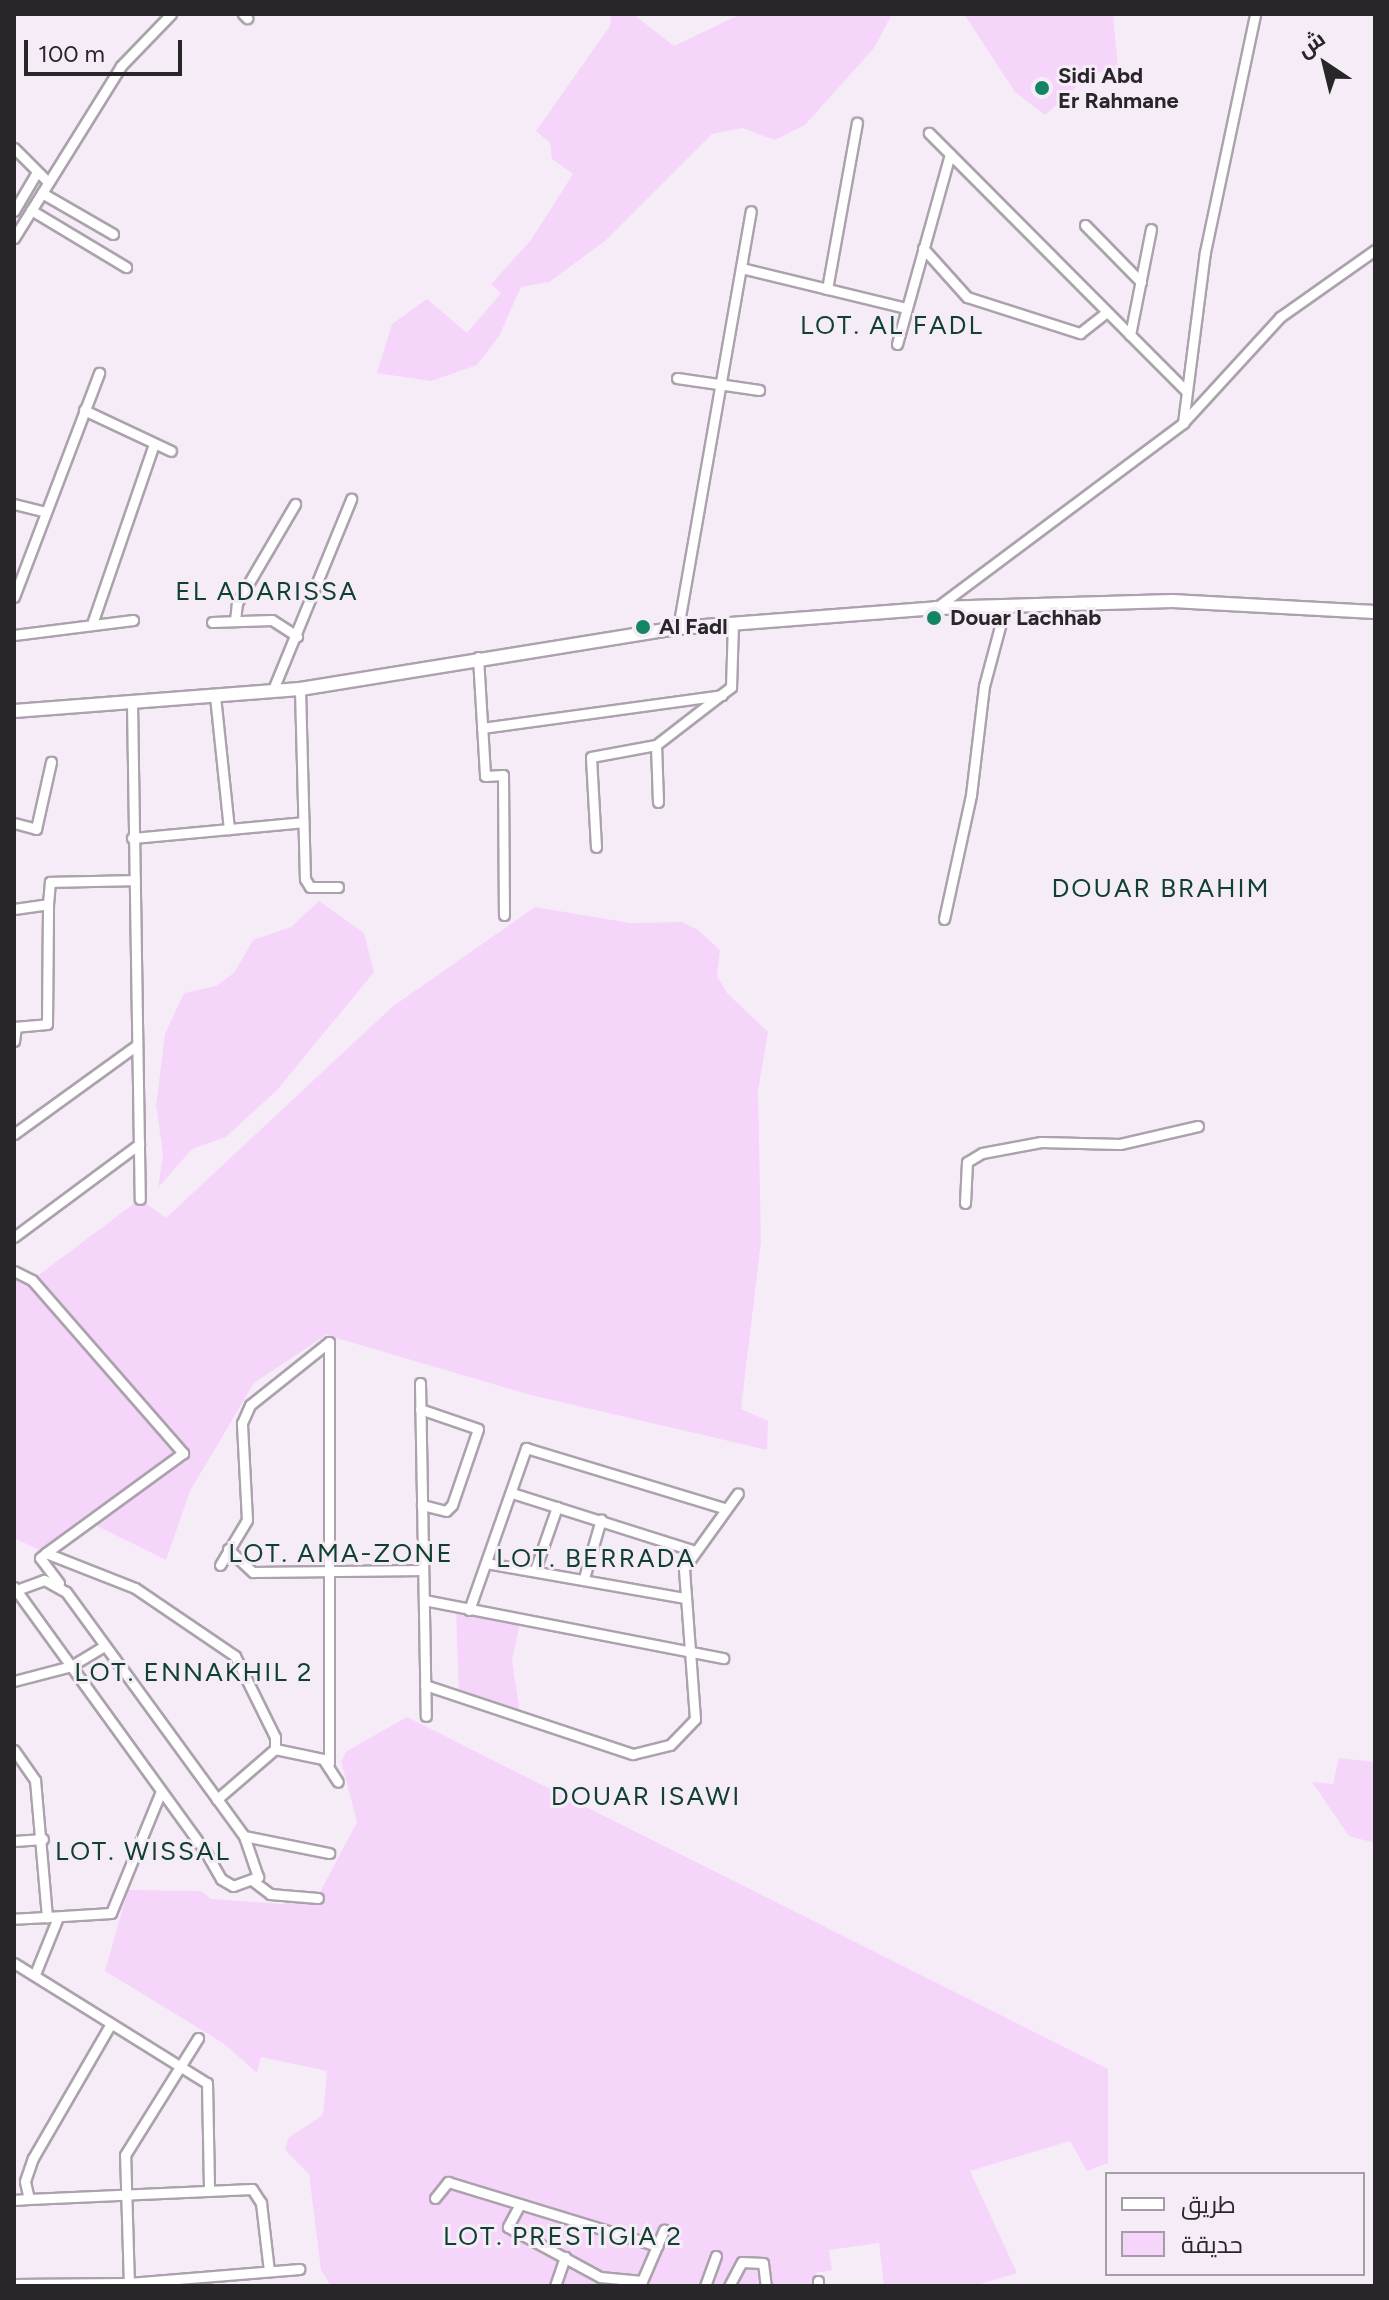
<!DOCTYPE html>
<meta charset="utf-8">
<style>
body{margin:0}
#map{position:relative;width:1389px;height:2300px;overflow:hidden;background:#f6ecf7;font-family:Figtree,Cairo,sans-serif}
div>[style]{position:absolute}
.green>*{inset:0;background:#f5d6fa}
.roads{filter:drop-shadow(2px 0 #aca2ad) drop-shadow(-2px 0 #aca2ad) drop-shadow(0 2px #aca2ad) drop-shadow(0 -2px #aca2ad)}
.minor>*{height:9px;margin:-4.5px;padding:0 4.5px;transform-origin:4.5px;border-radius:4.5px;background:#fff}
.tertiary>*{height:12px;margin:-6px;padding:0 6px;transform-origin:6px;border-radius:6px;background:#fff}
.dots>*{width:22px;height:22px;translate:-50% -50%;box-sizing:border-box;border:4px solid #f6ecf7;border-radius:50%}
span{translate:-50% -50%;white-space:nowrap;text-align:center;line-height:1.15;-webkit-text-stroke:6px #f6ecf7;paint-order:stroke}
.poi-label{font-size:22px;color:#29262a;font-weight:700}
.left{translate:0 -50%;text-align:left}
.quarter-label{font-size:26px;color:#0f4130;letter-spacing:2px}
.frame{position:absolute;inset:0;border:16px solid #29262a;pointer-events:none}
.legend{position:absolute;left:1105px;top:2172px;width:260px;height:104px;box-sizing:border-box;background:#f6ecf7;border:2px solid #a49da5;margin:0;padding:10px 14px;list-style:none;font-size:24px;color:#29262a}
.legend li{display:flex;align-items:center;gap:16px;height:40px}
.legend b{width:40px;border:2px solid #a49da5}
.north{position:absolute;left:1285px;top:24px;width:80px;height:80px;-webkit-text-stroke:6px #f6ecf7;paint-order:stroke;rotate:325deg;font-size:22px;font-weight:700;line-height:32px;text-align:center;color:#29262a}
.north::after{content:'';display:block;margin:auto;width:28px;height:36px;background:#29262a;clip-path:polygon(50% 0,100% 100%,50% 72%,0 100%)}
.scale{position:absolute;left:24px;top:40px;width:158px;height:36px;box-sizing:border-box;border:4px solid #29262a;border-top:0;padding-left:10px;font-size:24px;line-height:28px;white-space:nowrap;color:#29262a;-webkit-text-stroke:6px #f6ecf7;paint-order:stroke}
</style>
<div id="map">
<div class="green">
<i style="clip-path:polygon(611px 14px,633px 14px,674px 46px,741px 14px,892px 14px,874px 48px,805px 125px,775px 140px,742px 128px,712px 134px,605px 241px,549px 282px,521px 287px,499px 336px,477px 365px,431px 381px,377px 373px,392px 324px,427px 299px,467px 333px,501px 293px,491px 284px,531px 240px,573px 174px,552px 159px,550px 143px,536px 131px,610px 26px)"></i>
<i style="clip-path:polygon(964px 14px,1113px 14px,1119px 77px,1106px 71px,1090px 75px,1045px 115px,1015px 92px)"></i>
<i style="clip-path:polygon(319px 901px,364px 933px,374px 972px,277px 1090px,226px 1137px,192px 1149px,158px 1188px,163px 1154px,156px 1105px,165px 1034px,184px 993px,216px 986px,234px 973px,253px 940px,291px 927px)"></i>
<i style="clip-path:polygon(535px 907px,630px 923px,682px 922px,698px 930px,720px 950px,717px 976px,727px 993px,768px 1032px,758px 1091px,761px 1241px,741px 1409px,768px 1421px,767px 1450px,527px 1394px,326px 1335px,254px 1383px,190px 1491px,166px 1560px,95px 1525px,46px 1553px,14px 1538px,14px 1271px,32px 1280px,140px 1199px,166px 1218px,392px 1007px)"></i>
<i style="clip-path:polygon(456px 1609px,520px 1622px,512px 1661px,520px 1713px,459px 1698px)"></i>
<i style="clip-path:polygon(407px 1717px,1108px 2069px,1108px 2163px,1087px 2171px,1070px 2141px,970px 2171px,1017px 2273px,974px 2286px,884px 2286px,879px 2243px,829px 2250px,832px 2270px,816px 2273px,819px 2286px,331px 2286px,321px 2270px,309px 2174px,285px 2150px,288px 2138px,323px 2115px,327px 2071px,261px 2057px,257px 2073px,223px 2043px,105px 1971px,128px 1890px,201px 1891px,211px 1899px,282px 1904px,317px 1898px,357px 1822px,341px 1761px,347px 1751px)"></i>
<i style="clip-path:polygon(1339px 1758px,1375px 1762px,1375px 1843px,1349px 1836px,1312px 1782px,1333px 1784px)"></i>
</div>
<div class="roads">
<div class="minor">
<i style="left:243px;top:14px;width:6px;rotate:45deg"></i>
<i style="left:14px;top:148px;width:48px;rotate:45deg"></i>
<i style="left:950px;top:154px;width:334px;rotate:45.1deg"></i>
<i style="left:42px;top:193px;width:82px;rotate:30deg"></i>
<i style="left:31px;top:210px;width:111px;rotate:31deg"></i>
<i style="left:14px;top:211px;width:45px;rotate:-59.5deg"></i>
<i style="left:1085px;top:225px;width:80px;rotate:45.5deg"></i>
<i style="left:14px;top:238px;width:203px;rotate:-58.1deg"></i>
<i style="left:121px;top:66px;width:72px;rotate:-46.1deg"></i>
<i style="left:923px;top:248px;width:66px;rotate:48.1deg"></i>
<i style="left:967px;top:297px;width:119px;rotate:17.7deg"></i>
<i style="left:1080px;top:333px;width:34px;rotate:-38deg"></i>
<i style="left:741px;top:268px;width:170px;rotate:13.6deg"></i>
<i style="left:827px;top:289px;width:169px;rotate:-79.8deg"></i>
<i style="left:1130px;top:335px;width:108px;rotate:-78.8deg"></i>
<i style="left:897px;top:344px;width:197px;rotate:-74.4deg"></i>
<i style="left:950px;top:154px;width:30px;rotate:-135deg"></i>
<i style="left:677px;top:378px;width:83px;rotate:8.3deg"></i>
<i style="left:84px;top:410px;width:96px;rotate:25.2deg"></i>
<i style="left:1183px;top:423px;width:144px;rotate:-47.5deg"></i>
<i style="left:1280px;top:317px;width:116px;rotate:-35.2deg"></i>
<i style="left:14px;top:504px;width:32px;rotate:14deg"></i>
<i style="left:14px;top:597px;width:240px;rotate:-69.2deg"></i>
<i style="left:936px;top:608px;width:309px;rotate:-36.8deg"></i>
<i style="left:1183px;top:423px;width:172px;rotate:-82.7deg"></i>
<i style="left:1205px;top:252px;width:243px;rotate:-78.1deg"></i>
<i style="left:93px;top:621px;width:187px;rotate:-71deg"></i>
<i style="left:235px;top:621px;width:18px;rotate:-84deg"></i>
<i style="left:237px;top:603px;width:115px;rotate:-59.6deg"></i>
<i style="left:212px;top:622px;width:60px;rotate:-1.9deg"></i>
<i style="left:272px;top:620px;width:30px;rotate:33deg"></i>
<i style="left:678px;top:628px;width:423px;rotate:-80.1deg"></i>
<i style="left:14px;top:635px;width:120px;rotate:-7.2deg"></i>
<i style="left:478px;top:657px;width:119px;rotate:86.6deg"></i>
<i style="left:485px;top:776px;width:18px;rotate:-3deg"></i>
<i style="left:503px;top:775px;width:140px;rotate:89.6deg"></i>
<i style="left:300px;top:689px;width:190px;rotate:88.5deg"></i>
<i style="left:305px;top:879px;width:9px;rotate:58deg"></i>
<i style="left:310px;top:887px;width:28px"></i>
<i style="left:272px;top:692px;width:209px;rotate:-67.7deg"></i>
<i style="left:215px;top:696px;width:134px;rotate:84deg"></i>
<i style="left:132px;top:703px;width:496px;rotate:89.1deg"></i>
<i style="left:482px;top:728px;width:242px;rotate:-7.8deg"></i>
<i style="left:656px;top:745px;width:95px;rotate:-37.7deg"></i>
<i style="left:731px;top:687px;width:65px;rotate:-88.2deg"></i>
<i style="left:14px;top:823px;width:23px;rotate:15deg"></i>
<i style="left:36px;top:829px;width:69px;rotate:-77.4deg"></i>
<i style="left:132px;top:838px;width:172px;rotate:-5.3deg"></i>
<i style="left:596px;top:847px;width:90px;rotate:-93.2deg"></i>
<i style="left:591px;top:757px;width:66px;rotate:-10.5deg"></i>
<i style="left:656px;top:745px;width:57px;rotate:88deg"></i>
<i style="left:14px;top:909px;width:34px;rotate:-8deg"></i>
<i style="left:48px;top:904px;width:22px;rotate:-85deg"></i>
<i style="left:50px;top:882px;width:85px;rotate:-1.3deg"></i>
<i style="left:944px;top:919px;width:127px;rotate:-77.7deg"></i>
<i style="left:971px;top:795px;width:110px;rotate:-83.2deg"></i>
<i style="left:984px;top:686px;width:85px;rotate:-75deg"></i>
<i style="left:14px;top:1027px;width:33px;rotate:-5deg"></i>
<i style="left:47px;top:1024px;width:120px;rotate:-89.5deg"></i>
<i style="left:14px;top:1041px;width:14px;rotate:-82deg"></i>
<i style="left:14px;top:1134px;width:152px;rotate:-35.9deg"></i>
<i style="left:965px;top:1203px;width:41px;rotate:-87.2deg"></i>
<i style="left:967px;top:1162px;width:17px;rotate:-31deg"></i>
<i style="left:982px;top:1153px;width:60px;rotate:-10.6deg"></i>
<i style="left:1041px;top:1142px;width:79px;rotate:1.5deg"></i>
<i style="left:1120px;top:1144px;width:80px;rotate:-13deg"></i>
<i style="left:14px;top:1237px;width:156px;rotate:-36.6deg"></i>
<i style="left:14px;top:1271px;width:20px;rotate:27deg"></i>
<i style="left:32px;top:1280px;width:230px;rotate:48.9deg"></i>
<i style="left:183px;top:1453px;width:170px;rotate:143.9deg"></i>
<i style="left:420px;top:1383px;width:333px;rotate:89deg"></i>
<i style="left:420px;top:1409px;width:61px;rotate:19deg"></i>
<i style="left:478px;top:1429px;width:80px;rotate:108.9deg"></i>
<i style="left:452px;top:1505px;width:8px;rotate:135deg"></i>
<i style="left:446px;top:1511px;width:25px;rotate:-166deg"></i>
<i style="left:512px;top:1493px;width:189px;rotate:17.6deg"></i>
<i style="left:228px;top:1549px;width:34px;rotate:43deg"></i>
<i style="left:253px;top:1572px;width:170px;rotate:-0.7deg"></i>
<i style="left:486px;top:1563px;width:201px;rotate:10deg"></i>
<i style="left:220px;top:1565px;width:52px;rotate:-59deg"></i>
<i style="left:247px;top:1520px;width:97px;rotate:-93deg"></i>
<i style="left:242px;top:1423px;width:20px;rotate:-66deg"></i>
<i style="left:250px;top:1405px;width:101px;rotate:-38.6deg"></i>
<i style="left:535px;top:1570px;width:67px;rotate:-70.8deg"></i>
<i style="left:584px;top:1578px;width:61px;rotate:-73.9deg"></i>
<i style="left:59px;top:1583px;width:31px;rotate:-127deg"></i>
<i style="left:40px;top:1558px;width:8px;rotate:-40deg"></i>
<i style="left:46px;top:1553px;width:96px;rotate:21.5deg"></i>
<i style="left:135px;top:1588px;width:121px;rotate:34.2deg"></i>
<i style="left:235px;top:1656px;width:90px;rotate:63.7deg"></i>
<i style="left:275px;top:1737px;width:12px;rotate:90deg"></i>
<i style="left:275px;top:1749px;width:77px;rotate:139.2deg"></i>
<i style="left:14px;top:1587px;width:4px;rotate:56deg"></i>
<i style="left:16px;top:1590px;width:94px;rotate:54.1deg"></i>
<i style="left:71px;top:1666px;width:228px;rotate:54.1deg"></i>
<i style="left:205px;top:1851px;width:32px;rotate:60deg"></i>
<i style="left:221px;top:1879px;width:14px;rotate:30deg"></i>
<i style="left:233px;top:1886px;width:27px;rotate:-20deg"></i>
<i style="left:258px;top:1877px;width:43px;rotate:-108.9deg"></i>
<i style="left:244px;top:1836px;width:302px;rotate:-126.1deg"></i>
<i style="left:66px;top:1592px;width:25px;rotate:-151deg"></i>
<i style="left:44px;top:1580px;width:30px;rotate:160deg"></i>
<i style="left:16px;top:1590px;width:2px;rotate:153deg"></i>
<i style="left:424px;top:1600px;width:305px;rotate:11deg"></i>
<i style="left:469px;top:1610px;width:172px;rotate:-70.6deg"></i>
<i style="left:526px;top:1448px;width:207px;rotate:16.9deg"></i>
<i style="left:14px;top:1681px;width:59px;rotate:-14.7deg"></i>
<i style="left:71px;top:1666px;width:39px;rotate:-31deg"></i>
<i style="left:425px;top:1685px;width:219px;rotate:18.4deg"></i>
<i style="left:633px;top:1754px;width:38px;rotate:-14deg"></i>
<i style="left:670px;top:1745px;width:36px;rotate:-46deg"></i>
<i style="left:695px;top:1719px;width:151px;rotate:-94.2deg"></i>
<i style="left:684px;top:1568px;width:92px;rotate:-54.2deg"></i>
<i style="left:275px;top:1749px;width:49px;rotate:11.8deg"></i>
<i style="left:323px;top:1759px;width:27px;rotate:57deg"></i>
<i style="left:14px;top:1750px;width:37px;rotate:55deg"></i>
<i style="left:35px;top:1780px;width:138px;rotate:85deg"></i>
<i style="left:47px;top:1917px;width:33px;rotate:177deg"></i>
<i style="left:329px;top:1763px;width:421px;rotate:-90deg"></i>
<i style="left:244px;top:1836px;width:87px;rotate:11.3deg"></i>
<i style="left:14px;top:1841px;width:29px;rotate:-4deg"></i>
<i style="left:253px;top:1881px;width:21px;rotate:37deg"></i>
<i style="left:270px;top:1894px;width:48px;rotate:4.8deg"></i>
<i style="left:47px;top:1917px;width:64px;rotate:-3.6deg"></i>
<i style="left:111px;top:1913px;width:132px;rotate:-67.7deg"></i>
<i style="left:14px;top:1963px;width:227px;rotate:31.9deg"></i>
<i style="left:207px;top:2083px;width:107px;rotate:88.9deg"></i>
<i style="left:35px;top:1974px;width:61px;rotate:-68deg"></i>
<i style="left:435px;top:2198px;width:21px;rotate:-51deg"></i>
<i style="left:448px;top:2182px;width:219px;rotate:17deg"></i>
<i style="left:29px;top:2199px;width:223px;rotate:-2.6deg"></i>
<i style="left:252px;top:2189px;width:17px;rotate:57deg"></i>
<i style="left:261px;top:2203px;width:68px;rotate:83.3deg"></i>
<i style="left:14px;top:2200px;width:15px;rotate:-4deg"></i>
<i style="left:29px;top:2199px;width:18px;rotate:-103deg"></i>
<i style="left:25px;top:2181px;width:24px;rotate:-71deg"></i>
<i style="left:33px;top:2158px;width:151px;rotate:-59.9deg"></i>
<i style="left:520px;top:2204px;width:26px;rotate:118deg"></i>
<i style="left:508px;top:2227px;width:105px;rotate:28.5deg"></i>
<i style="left:600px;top:2277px;width:42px;rotate:5.4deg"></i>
<i style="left:642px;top:2281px;width:56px;rotate:-66.7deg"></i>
<i style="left:14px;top:2284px;width:115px;rotate:-0.5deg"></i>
<i style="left:129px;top:2283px;width:171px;rotate:-4.7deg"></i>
<i style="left:129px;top:2286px;width:131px;rotate:-91.7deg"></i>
<i style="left:125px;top:2155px;width:138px;rotate:-58deg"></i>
<i style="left:555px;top:2286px;width:31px;rotate:-71deg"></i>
<i style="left:705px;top:2286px;width:32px;rotate:-70deg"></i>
<i style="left:729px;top:2286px;width:27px;rotate:-62deg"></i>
<i style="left:742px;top:2262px;width:21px;rotate:3deg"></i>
<i style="left:763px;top:2263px;width:23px;rotate:83deg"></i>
<i style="left:818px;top:2286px;width:5px;rotate:-90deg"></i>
</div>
<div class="tertiary">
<i style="left:14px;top:711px;width:287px;rotate:-4.4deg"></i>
<i style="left:300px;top:689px;width:383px;rotate:-9.2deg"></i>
<i style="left:678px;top:628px;width:259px;rotate:-4.4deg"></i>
<i style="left:936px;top:608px;width:236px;rotate:-1.7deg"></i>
<i style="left:1172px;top:601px;width:203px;rotate:3.1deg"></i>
</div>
</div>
<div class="dots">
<i style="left:1042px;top:88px;background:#148563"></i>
<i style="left:934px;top:618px;background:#148563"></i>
<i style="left:643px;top:627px;background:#148563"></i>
</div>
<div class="poi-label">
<span class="left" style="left:1058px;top:88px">Sidi Abd<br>Er Rahmane</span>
<span class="left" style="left:950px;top:618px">Douar Lachhab</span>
<span class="left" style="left:659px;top:627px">Al Fadl</span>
</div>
<div class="quarter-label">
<span style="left:892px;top:326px">LOT. AL FADL</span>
<span style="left:267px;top:592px">EL ADARISSA</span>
<span style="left:1161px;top:889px">DOUAR BRAHIM</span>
<span style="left:341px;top:1554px">LOT. AMA-ZONE</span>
<span style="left:596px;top:1559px">LOT. BERRADA</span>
<span style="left:194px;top:1673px">LOT. ENNAKHIL 2</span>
<span style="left:646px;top:1797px">DOUAR ISAWI</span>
<span style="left:143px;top:1852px">LOT. WISSAL</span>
<span style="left:563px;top:2237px">LOT. PRESTIGIA 2</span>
</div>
<div class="frame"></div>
<ul class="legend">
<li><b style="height:10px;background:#fff"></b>طريق</li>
<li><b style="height:22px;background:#f5d6fa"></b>حديقة</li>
</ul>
<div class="north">ش</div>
<div class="scale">100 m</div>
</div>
